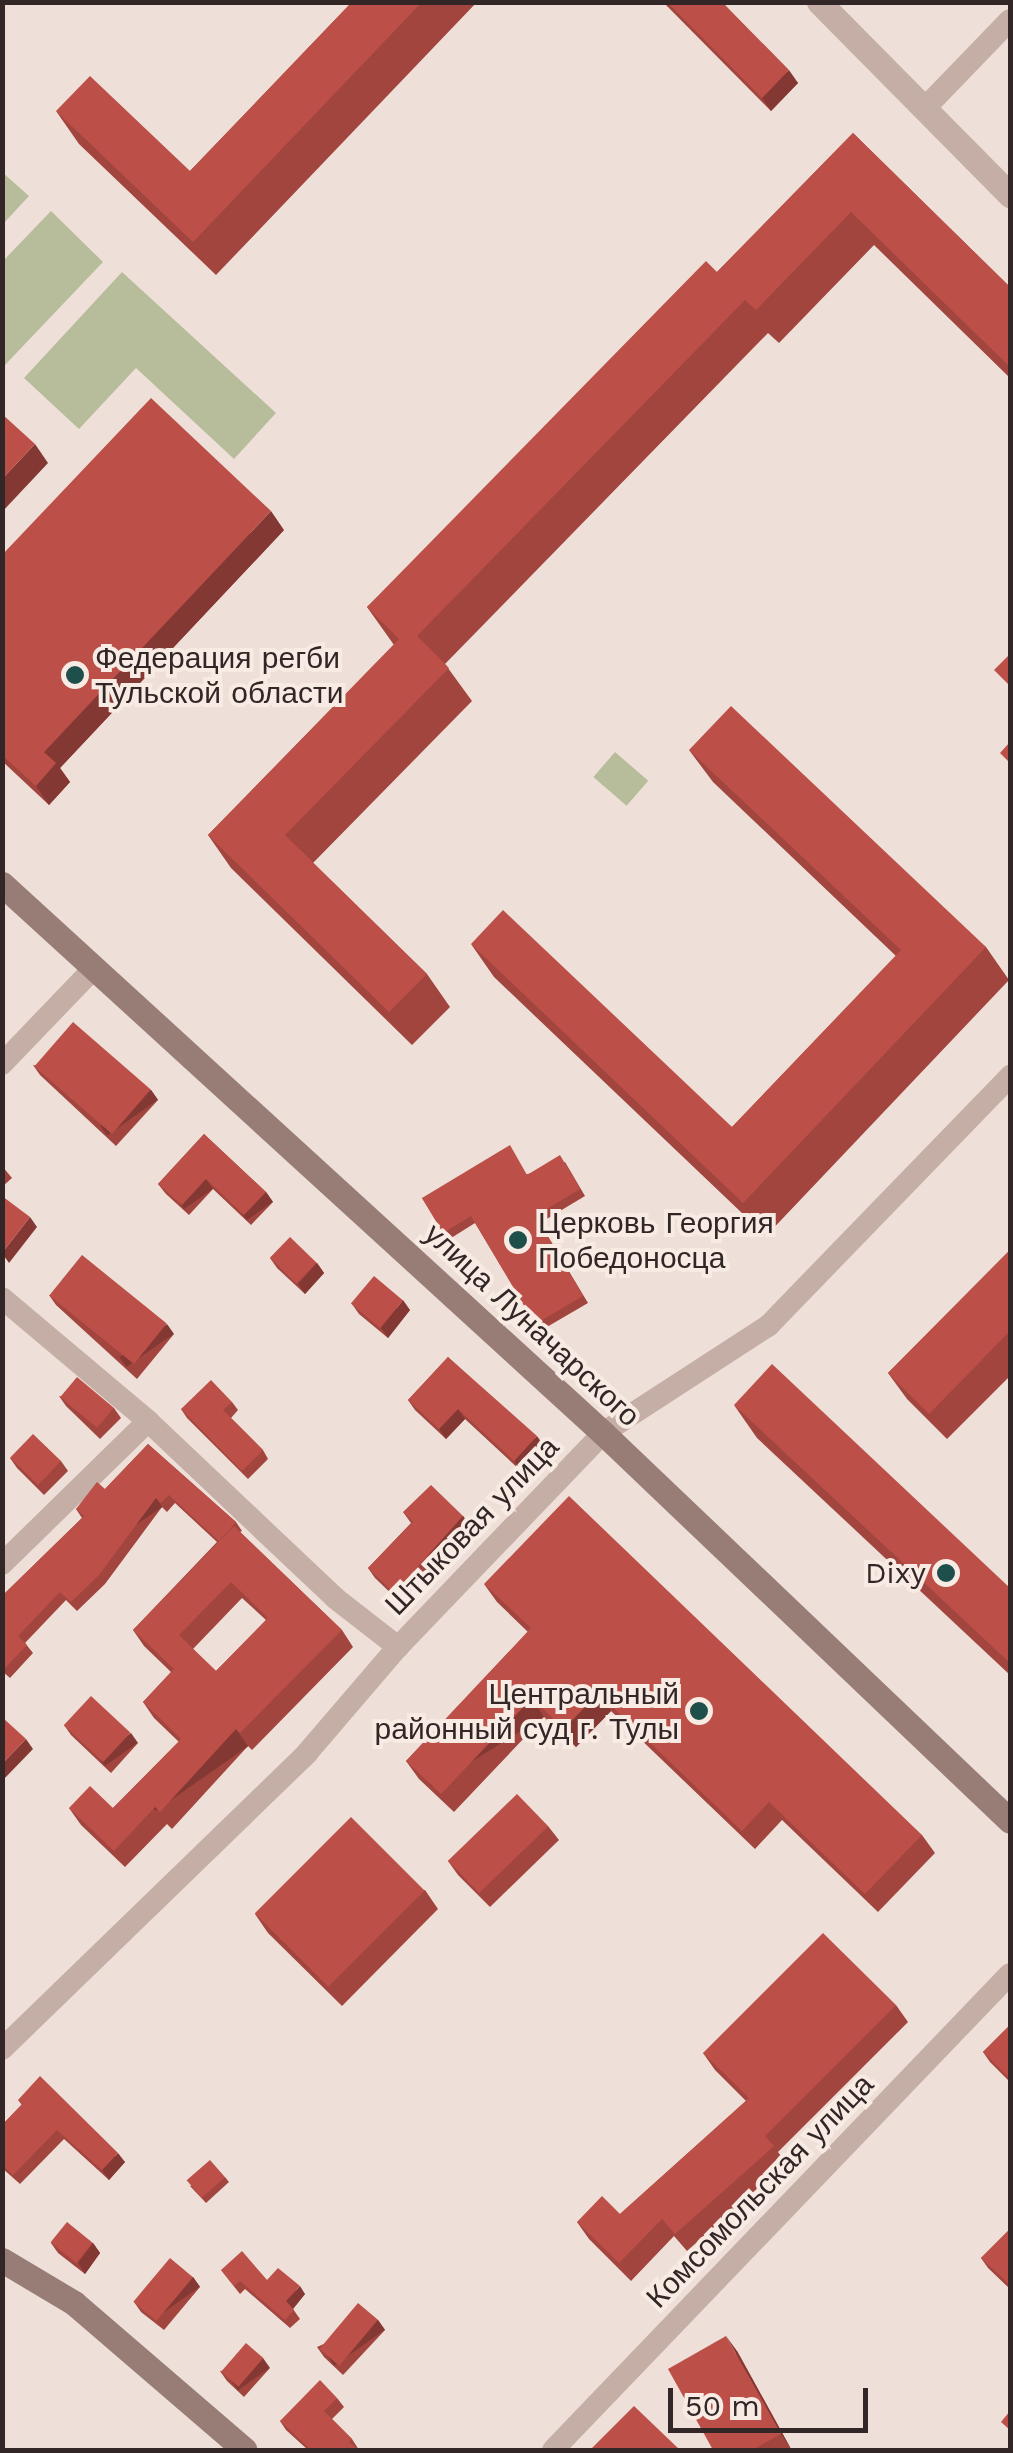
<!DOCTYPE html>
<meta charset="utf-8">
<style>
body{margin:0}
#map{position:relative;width:1013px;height:2453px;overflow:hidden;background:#eee0d8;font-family:"Work Sans",sans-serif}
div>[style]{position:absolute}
.green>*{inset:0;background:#b7bc9a;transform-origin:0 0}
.minor>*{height:22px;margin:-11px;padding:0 11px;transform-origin:11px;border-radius:11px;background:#c5aea6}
.tertiary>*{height:25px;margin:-12.5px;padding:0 12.5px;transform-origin:12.5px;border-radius:12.5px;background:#c5aea6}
.secondary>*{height:25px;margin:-12.5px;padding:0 12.5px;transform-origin:12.5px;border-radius:12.5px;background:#987d77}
.wall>*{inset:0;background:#a2453f}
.shaded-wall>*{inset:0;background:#843833;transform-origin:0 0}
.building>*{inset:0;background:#bc5049;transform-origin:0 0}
.dots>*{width:28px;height:28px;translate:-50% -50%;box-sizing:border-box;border:5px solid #f7ebe4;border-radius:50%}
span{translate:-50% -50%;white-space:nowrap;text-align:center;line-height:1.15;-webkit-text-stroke:8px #f7ebe4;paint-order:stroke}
.poi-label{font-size:30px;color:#322726}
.left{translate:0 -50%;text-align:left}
.right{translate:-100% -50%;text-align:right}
.street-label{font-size:30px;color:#322726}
.frame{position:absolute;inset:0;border:5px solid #322726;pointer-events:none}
.scale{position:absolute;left:668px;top:2388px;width:200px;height:45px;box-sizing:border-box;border:5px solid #322726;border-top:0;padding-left:12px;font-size:30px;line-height:35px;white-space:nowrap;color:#322726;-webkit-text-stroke:8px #f7ebe4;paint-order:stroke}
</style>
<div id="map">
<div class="green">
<i style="clip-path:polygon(2px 172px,29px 196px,3px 224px,2px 224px)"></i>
<i style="clip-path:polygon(51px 211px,103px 262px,4px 366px,3px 261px)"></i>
<i style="clip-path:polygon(122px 272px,276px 413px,234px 459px,136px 368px,79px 429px,24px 378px)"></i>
<i style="left:615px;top:752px;width:44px;height:33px;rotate:41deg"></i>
</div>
<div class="minor">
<i style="left:925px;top:108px;width:122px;rotate:-46deg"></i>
<i style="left:2px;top:1064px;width:134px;rotate:-46.2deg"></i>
<i style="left:2px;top:1298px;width:191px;rotate:40.1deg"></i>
<i style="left:148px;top:1421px;width:257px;rotate:43.4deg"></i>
<i style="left:335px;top:1598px;width:80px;rotate:37.9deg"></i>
<i style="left:2px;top:1564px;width:204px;rotate:-44.4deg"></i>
<i style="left:2px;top:2049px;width:425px;rotate:-44.1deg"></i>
<i style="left:307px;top:1753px;width:140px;rotate:-49.4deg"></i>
<i style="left:398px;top:1647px;width:296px;rotate:-46.2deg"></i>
<i style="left:603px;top:1433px;width:198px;rotate:-33deg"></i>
<i style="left:769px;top:1325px;width:347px;rotate:-45.9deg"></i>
<i style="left:553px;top:2450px;width:660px;rotate:-46.17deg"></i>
</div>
<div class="tertiary">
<i style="left:819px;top:2px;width:272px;rotate:45.3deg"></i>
</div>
<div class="secondary">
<i style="left:2px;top:884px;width:814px;rotate:42.41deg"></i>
<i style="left:603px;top:1433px;width:562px;rotate:43.63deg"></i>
<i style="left:2px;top:2260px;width:84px;rotate:30.8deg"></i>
<i style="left:74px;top:2303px;width:225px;rotate:40.7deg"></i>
</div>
<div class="wall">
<i style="clip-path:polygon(352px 2px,477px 2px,216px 275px,79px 144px,56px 111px,190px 171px)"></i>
<i style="clip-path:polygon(663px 2px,722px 2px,798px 83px,771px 111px)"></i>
<i style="clip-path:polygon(853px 133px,1010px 287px,1010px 378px,874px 245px,779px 343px,768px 333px,445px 664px,472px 701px,313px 863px,427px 974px,450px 1007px,412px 1045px,231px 868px,208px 835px,394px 645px,367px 607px,717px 272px)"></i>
<i style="clip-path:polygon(284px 530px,60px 768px,70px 782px,49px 805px,2px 761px,2px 555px)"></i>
<i style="clip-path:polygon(689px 750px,986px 947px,1009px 980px,766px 1236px,494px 977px,471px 944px,732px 1127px,896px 956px,713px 782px)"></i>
<i style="clip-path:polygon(33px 1065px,151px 1090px,158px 1100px,116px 1146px,40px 1075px)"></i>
<i style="clip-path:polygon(204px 1134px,266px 1192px,273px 1202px,251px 1225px,213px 1189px,189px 1215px,166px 1194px,158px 1184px)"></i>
<i style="clip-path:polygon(565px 1162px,585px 1196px,540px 1223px,588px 1303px,540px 1331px,475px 1223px,448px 1240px,422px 1198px,528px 1174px)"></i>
<i style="clip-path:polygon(2px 1166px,12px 1178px,2px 1187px)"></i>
<i style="clip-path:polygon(1010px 1250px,1010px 1376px,947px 1439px,907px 1399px,888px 1373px)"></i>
<i style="clip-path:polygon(270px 1258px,317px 1263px,324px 1273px,305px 1294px,277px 1268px)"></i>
<i style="clip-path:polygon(49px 1295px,174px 1334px,137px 1379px,56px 1305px)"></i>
<i style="clip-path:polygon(352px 1304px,410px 1310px,388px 1338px,359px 1314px)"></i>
<i style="clip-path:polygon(448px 1357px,544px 1446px,521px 1471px,465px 1419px,446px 1439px,415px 1410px,408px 1400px)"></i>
<i style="clip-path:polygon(59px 1396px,114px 1408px,121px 1418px,100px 1439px,66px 1406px)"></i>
<i style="clip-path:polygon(232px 1402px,238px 1410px,231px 1418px,263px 1450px,268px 1459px,248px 1479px,187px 1418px,181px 1409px)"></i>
<i style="clip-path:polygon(734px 1405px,1010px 1588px,1010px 1675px,757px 1438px)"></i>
<i style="clip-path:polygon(evenodd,148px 1444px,236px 1522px,242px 1531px,240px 1532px,342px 1630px,353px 1647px,252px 1750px,248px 1746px,172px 1829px,167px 1824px,125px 1867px,81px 1825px,69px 1808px,113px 1808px,179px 1742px,154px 1718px,143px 1702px,171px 1672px,144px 1646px,133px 1630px,217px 1542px,175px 1503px,167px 1512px,162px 1507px,105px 1584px,77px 1611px,66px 1600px,25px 1643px,33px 1653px,10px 1678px,2px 1671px,2px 1596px,82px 1518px,76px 1509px,105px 1489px,148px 1444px,242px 1598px,266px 1620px,216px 1671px,193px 1649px,242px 1598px)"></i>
<i style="clip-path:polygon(10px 1458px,61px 1461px,68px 1471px,44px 1495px,17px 1468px)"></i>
<i style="clip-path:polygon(403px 1512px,463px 1516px,470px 1526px,401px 1603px,375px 1578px,368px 1568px,411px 1523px)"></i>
<i style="clip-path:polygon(484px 1584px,922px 1835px,935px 1853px,878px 1912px,782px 1820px,755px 1849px,611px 1711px,576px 1747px,544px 1717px,454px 1812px,419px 1779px,406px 1761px,528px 1632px,497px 1602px)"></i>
<i style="clip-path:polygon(64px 1725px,138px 1743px,111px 1773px,71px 1735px)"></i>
<i style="clip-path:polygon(548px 1826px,559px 1840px,490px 1907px,458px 1875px,448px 1861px)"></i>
<i style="clip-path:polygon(425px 1890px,438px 1909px,342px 2006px,268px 1933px,255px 1914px)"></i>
<i style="clip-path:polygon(896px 2005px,908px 2022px,778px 2152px,786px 2163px,687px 2251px,674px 2236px,631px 2281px,589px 2239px,577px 2222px,620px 2214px,746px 2101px,715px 2070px,703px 2053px)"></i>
<i style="clip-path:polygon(1010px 2025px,1010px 2082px,990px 2062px,983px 2052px)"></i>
<i style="clip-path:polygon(18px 2100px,125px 2162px,109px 2180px,64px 2139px,20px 2184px,2px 2168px,2px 2125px,22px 2105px)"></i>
<i style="clip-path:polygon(225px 2177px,229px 2182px,206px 2203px,190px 2186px)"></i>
<i style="clip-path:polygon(1010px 2229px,1010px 2289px,988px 2268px,981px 2258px)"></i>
<i style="clip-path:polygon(51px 2243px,93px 2243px,100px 2253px,85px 2274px,58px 2253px)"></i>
<i style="clip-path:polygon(221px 2270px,267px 2280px,305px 2294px,293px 2309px,300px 2319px,290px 2328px,245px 2289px,240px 2294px)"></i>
<i style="clip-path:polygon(193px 2277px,200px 2287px,164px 2330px,141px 2312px,134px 2302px)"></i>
<i style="clip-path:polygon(378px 2320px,385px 2330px,343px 2375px,324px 2357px,317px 2347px)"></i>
<i style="clip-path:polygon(737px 2351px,791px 2449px,789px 2450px,713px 2450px)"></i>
<i style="clip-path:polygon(270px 2368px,244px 2397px,227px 2381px,220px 2371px)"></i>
<i style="clip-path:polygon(337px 2398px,344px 2407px,332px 2419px,352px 2439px,359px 2450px,308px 2450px,286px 2430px,280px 2421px)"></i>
</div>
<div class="shaded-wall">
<i style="clip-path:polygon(789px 70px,798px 83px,771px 111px,762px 98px)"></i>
<i style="clip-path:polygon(35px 444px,48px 463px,2px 512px,2px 479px)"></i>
<i style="clip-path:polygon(271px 511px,284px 530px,60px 768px,70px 782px,49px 805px,36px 786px,44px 752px)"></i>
<i style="left:151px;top:1090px;width:12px;height:62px;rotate:55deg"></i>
<i style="left:206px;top:1179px;width:12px;height:35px;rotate:55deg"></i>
<i style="left:266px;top:1192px;width:12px;height:32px;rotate:55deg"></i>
<i style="clip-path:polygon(30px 1217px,37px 1227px,9px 1263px,2px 1253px)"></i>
<i style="clip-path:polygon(317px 1263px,324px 1273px,305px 1294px,298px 1284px)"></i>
<i style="clip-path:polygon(403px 1300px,410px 1310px,388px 1338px,381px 1328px)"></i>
<i style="left:167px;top:1324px;width:12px;height:58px;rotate:55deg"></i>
<i style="clip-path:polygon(458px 1409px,465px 1419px,446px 1439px,439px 1429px)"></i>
<i style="clip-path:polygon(537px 1436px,544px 1446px,521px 1471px,514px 1461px)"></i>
<i style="left:156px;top:1498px;width:11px;height:96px;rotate:56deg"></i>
<i style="left:463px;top:1516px;width:12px;height:103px;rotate:55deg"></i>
<i style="clip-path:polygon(598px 1693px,611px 1711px,576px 1747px,564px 1729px)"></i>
<i style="left:532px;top:1698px;width:22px;height:132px;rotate:58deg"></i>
<i style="left:236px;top:1729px;width:21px;height:113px;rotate:55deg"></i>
<i style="left:131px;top:1733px;width:12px;height:40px;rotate:55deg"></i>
<i style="clip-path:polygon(26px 1739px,33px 1749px,3px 1780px,2px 1764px)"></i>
<i style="clip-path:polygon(118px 2153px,125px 2162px,109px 2180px,102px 2170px)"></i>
<i style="clip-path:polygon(93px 2243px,100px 2253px,85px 2274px,78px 2263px)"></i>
<i style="left:193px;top:2277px;width:12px;height:56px;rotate:55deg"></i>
<i style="clip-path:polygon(300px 2286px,305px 2294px,292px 2310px,286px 2301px)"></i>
<i style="left:378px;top:2320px;width:12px;height:62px;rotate:55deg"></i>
<i style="clip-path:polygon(726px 2336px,737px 2351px,791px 2449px,781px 2434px)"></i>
<i style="left:263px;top:2358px;width:12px;height:39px;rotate:55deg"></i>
</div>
<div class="building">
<i style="clip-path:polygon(352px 2px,422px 2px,193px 242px,56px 111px,90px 76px,190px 171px)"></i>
<i style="clip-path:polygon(667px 2px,722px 2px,789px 70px,762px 98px)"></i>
<i style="clip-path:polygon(853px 133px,1010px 287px,1010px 367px,851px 212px,756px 310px,745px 300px,417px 636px,449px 668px,285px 835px,427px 974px,389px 1012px,208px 835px,399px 639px,367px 607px,706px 261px,717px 272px)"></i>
<i style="clip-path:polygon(151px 398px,271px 511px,44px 752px,56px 763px,36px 786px,2px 755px,2px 555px)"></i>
<i style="clip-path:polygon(2px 414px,35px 444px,2px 479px)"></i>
<i style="clip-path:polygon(1010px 654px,1010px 686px,994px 670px)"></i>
<i style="clip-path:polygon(731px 706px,986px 947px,743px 1203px,471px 944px,503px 910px,732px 1127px,901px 950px,689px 750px)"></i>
<i style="clip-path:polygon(1010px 742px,1010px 763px,1000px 753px)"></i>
<i style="left:73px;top:1022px;width:103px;height:59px;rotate:41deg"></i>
<i style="clip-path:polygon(204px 1134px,266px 1192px,244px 1215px,206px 1179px,182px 1205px,158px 1184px)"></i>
<i style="clip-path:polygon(510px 1145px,527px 1175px,560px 1155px,580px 1189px,535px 1216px,583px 1296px,535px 1324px,471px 1216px,443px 1233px,422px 1198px)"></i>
<i style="clip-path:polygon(2px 1196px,30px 1217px,2px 1253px)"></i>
<i style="left:290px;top:1237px;width:37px;height:29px;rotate:44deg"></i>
<i style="clip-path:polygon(1010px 1250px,1010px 1331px,929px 1414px,888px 1373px)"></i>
<i style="left:82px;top:1255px;width:109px;height:52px;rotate:39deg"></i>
<i style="left:374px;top:1276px;width:38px;height:36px;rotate:40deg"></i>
<i style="clip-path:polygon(448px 1357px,537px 1436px,514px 1461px,458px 1409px,439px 1429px,408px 1400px)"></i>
<i style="clip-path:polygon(772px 1364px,1010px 1588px,1010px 1663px,734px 1405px)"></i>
<i style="left:77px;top:1377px;width:48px;height:26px;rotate:40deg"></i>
<i style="clip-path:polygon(211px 1380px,232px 1402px,223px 1410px,263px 1450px,242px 1471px,181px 1409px)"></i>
<i style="left:33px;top:1434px;width:39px;height:33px;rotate:44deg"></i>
<i style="clip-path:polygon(148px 1444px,236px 1522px,219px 1541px,169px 1495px,161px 1503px,156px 1498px,99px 1575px,71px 1602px,60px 1592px,18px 1636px,27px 1645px,4px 1669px,2px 1596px,84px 1516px,76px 1509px,97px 1482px,105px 1489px)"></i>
<i style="clip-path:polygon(431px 1485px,463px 1516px,394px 1593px,368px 1568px,413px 1522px,403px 1512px)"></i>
<i style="clip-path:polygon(569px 1496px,922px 1835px,865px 1894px,769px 1802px,742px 1831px,598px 1693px,564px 1729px,532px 1698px,441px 1794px,406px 1761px,531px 1628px,484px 1584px)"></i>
<i style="clip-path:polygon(evenodd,234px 1526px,342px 1630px,240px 1733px,236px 1729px,160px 1812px,155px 1807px,114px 1851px,69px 1808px,90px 1786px,113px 1808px,181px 1739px,143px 1702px,174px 1669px,133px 1630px,234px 1526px,231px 1582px,268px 1618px,216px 1671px,179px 1635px,231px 1582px)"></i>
<i style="left:91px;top:1696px;width:54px;height:40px;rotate:43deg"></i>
<i style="clip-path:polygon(2px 1717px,26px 1739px,2px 1764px)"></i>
<i style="left:517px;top:1794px;width:45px;height:96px;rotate:46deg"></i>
<i style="left:351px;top:1817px;width:104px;height:136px;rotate:45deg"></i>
<i style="clip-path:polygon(823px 1933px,896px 2005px,765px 2136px,774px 2146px,675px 2234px,662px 2219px,619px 2263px,577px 2222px,602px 2196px,620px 2214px,749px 2098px,703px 2053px)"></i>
<i style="clip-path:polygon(1010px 2025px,1010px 2079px,983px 2052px)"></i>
<i style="clip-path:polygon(40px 2076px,118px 2153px,102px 2170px,57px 2130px,13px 2175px,2px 2165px,2px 2125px,22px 2104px,18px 2100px)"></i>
<i style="left:210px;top:2160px;width:23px;height:31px;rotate:49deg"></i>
<i style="left:67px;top:2222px;width:33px;height:26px;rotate:39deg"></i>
<i style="clip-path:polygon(1010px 2229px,1010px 2285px,981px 2258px)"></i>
<i style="clip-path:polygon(242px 2251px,267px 2280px,278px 2268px,300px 2286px,286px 2301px,294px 2310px,285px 2320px,240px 2281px,234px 2286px,221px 2270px)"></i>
<i style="left:170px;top:2258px;width:30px;height:57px;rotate:40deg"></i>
<i style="left:358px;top:2303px;width:26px;height:60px;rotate:40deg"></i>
<i style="clip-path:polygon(726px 2336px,781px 2434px,752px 2450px,713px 2450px,668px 2369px)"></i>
<i style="left:246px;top:2343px;width:23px;height:38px;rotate:41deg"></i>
<i style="clip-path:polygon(320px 2380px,337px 2398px,324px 2411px,352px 2439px,349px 2442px,359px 2450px,311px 2450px,280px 2421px)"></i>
<i style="clip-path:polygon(634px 2406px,680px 2450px,590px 2450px)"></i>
<i style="clip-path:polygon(1010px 2411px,1010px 2430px,1001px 2422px)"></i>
</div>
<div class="dots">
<i style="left:75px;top:675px;background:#1f4f4a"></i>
<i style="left:518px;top:1240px;background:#1f4f4a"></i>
<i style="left:946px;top:1573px;background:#1f4f4a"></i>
<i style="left:699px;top:1711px;background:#1f4f4a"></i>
</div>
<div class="poi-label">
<span class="left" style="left:95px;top:675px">Федерация регби<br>Тульской области</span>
<span class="left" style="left:538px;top:1240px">Церковь Георгия<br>Победоносца</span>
<span class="right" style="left:926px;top:1573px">Dixy</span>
<span class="right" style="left:679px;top:1711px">Центральный<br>районный суд г. Тулы</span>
</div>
<div class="street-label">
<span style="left:532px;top:1325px;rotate:43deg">улица Луначарского</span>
<span style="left:472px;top:1526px;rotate:-46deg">Штыковая улица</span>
<span style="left:760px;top:2191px;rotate:-46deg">Комсомольская улица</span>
</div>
<div class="frame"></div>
<div class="scale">50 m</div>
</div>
